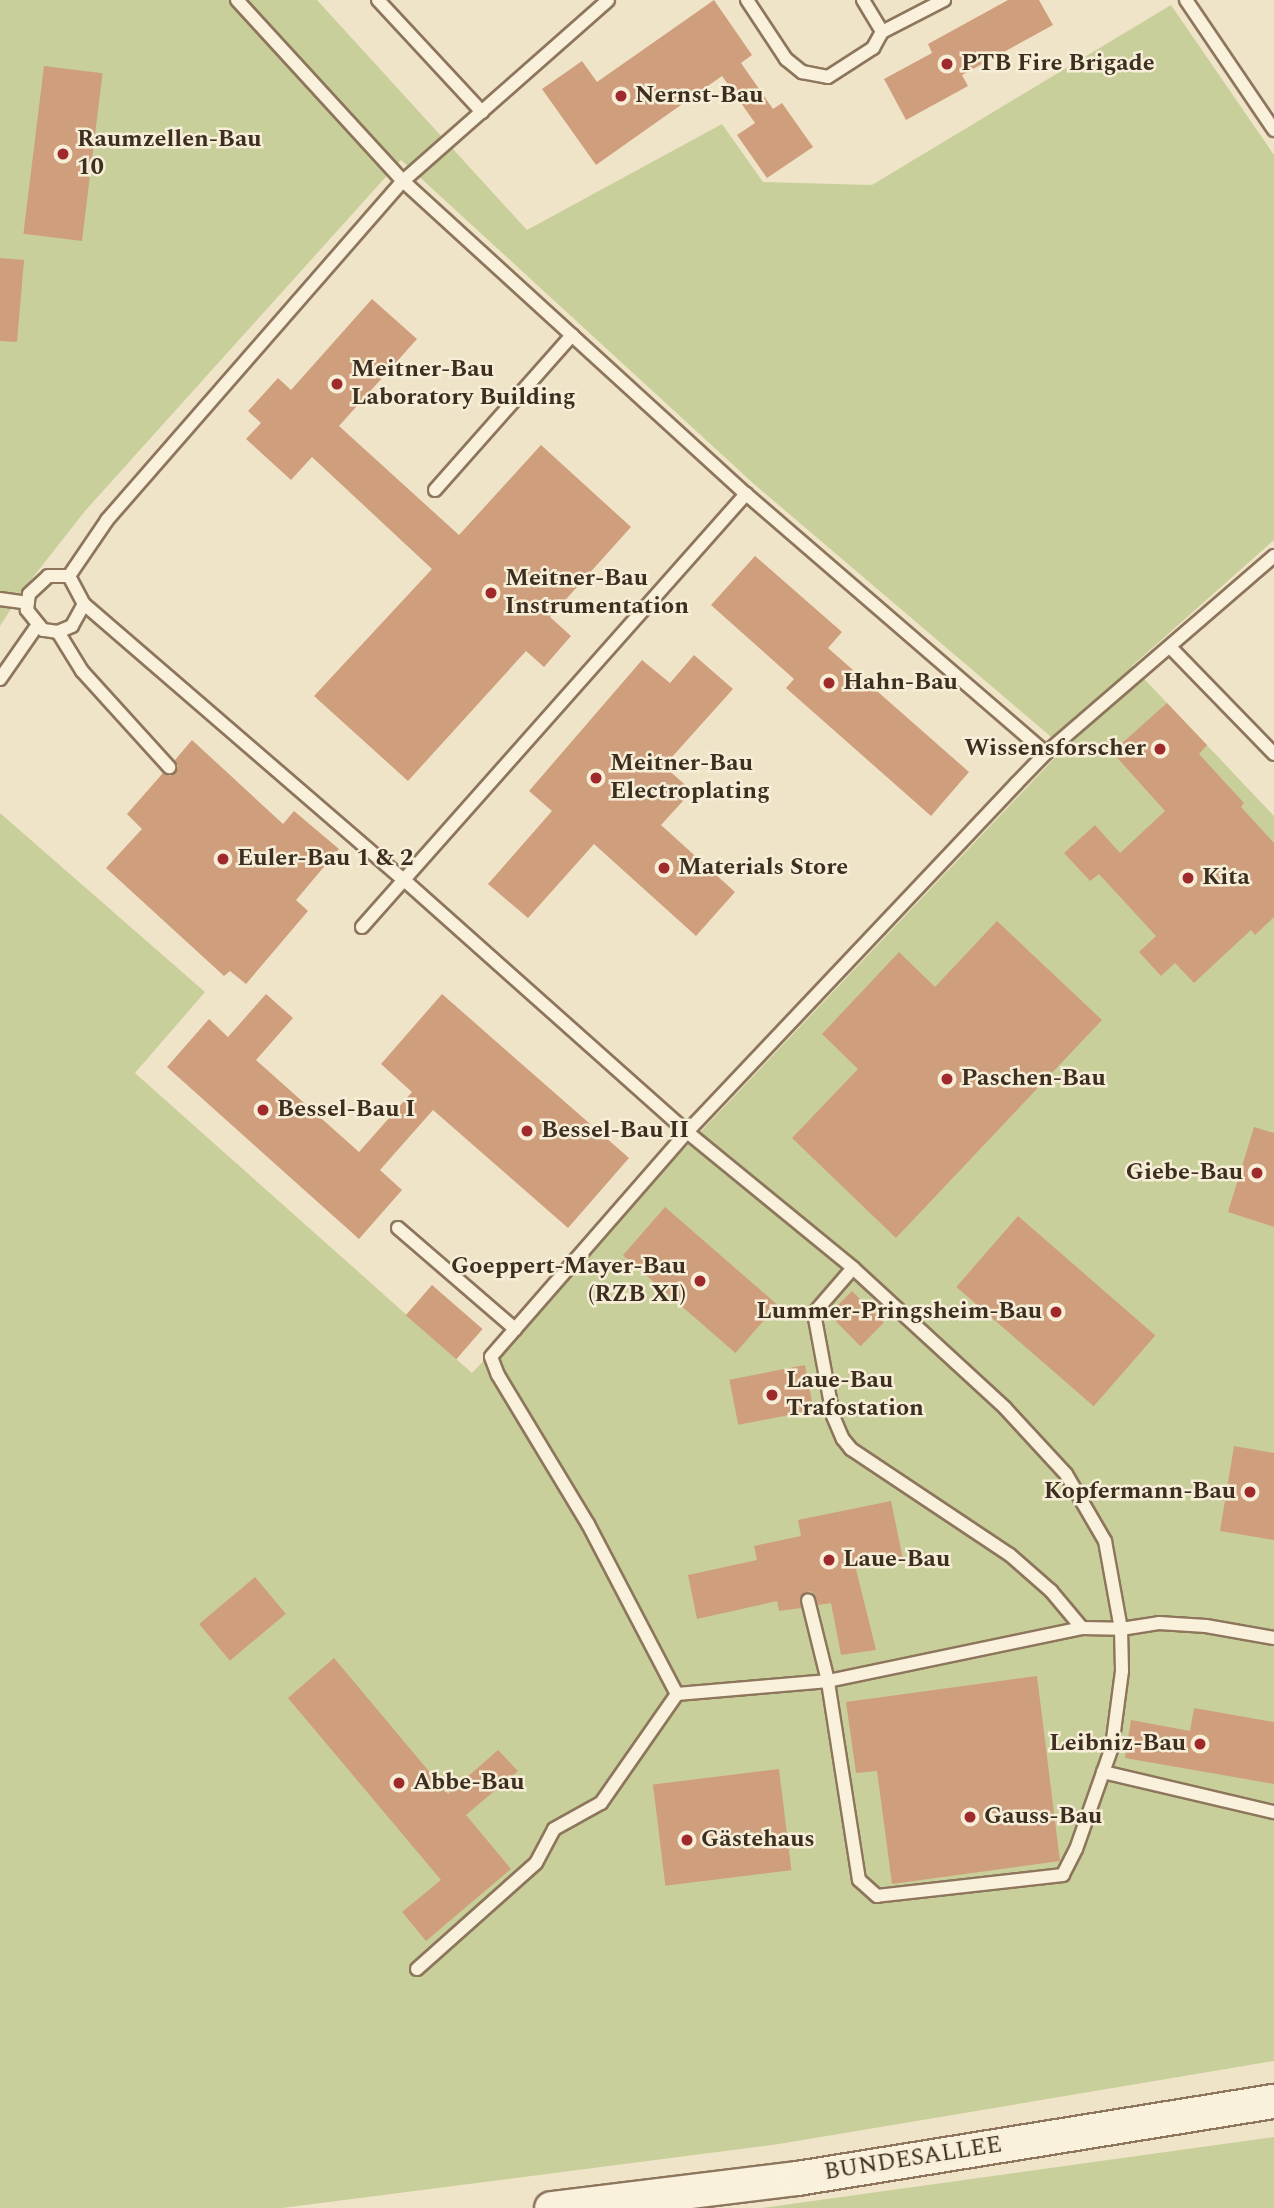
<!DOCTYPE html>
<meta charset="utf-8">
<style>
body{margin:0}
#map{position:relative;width:1274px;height:2208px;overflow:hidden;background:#f0e4c8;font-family:Spectral,serif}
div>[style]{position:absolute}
.green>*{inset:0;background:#c9cf9b}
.building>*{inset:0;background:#cf9f7d;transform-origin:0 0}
.roads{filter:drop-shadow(2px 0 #8d765c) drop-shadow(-2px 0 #8d765c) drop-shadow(0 2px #8d765c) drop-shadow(0 -2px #8d765c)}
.service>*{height:12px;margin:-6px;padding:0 6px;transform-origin:6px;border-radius:6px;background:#faf1dc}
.secondary>*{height:33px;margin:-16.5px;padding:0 16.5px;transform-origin:16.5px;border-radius:16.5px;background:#faf1dc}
.dots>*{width:19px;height:19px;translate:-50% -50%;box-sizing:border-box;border:4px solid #f7eed8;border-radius:50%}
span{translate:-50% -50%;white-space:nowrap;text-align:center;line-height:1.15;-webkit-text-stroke:5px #f7eed8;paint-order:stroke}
.poi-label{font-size:24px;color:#3d2e20;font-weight:700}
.left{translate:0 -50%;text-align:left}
.right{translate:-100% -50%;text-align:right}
.street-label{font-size:24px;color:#3d2e20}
</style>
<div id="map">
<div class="green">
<i style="clip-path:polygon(0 0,317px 0,527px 230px,722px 124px,763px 182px,872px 185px,1171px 5px,1274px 155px,1274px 540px,1132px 666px,1274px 816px,1274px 2061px,779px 2144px,282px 2208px,0 2208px,0 813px,205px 992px,135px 1073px,472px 1373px,1064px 748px,754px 484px,401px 160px,85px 511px,23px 590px,0 626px)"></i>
<i style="clip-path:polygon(1274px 2137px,1274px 2208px,762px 2208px)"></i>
</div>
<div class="building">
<i style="clip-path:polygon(714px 0,752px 55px,741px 63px,773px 109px,782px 103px,813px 147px,767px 178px,737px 135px,755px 123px,722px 76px,596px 165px,542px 89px,582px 61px,597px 82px)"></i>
<i style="clip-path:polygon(1008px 0,1039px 0,1053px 25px,962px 75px,968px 86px,906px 120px,884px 79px,932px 53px,928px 44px)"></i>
<i style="left:44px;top:66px;width:59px;height:169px;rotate:7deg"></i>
<i style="clip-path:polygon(0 258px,24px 260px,17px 342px,0 341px)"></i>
<i style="clip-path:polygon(372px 299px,417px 339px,339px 426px,459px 535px,541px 445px,631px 527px,550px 617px,571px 636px,544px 667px,526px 651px,408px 781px,314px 696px,432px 569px,312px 457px,291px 480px,246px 439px,261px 423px,248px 411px,278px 378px,291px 390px)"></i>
<i style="clip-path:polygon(755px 556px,842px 632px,828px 648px,969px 772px,931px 816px,786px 688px,794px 679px,711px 605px)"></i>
<i style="clip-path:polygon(694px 655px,733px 689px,664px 766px,692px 791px,661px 825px,735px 892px,696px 936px,594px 844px,528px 918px,488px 884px,552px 811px,529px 791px,642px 660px,670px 683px)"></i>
<i style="clip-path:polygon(1167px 703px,1207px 745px,1199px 754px,1244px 803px,1241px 807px,1274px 843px,1274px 917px,1255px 935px,1251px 930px,1194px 983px,1175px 963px,1161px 976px,1139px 952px,1156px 936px,1099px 874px,1090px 881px,1064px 853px,1095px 825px,1120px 853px,1165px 811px,1112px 752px)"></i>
<i style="clip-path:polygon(192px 740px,283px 824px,294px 811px,339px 849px,296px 900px,308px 911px,246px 984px,230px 971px,224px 976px,106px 868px,142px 829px,127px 814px,163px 773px,170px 776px,175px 773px,178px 766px,175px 760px)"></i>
<i style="clip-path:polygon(997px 921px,1102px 1020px,896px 1238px,792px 1138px,858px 1069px,822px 1034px,899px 952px,935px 987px)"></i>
<i style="clip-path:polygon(266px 994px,293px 1018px,256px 1060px,359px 1152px,412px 1092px,381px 1064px,442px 994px,629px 1158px,568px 1228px,433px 1110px,380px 1170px,402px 1190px,359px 1239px,167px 1067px,209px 1019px,228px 1037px)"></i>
<i style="clip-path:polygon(1254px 1127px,1274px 1133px,1274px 1227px,1228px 1212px)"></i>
<i style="left:665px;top:1207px;width:149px;height:64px;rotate:41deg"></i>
<i style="left:1018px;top:1216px;width:182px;height:94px;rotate:41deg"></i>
<i style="left:432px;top:1285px;width:67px;height:40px;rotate:41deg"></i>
<i style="left:852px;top:1291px;width:45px;height:33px;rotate:45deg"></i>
<i style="left:805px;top:1365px;width:46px;height:77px;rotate:79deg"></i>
<i style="clip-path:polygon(1234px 1446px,1274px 1453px,1274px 1540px,1220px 1531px)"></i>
<i style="clip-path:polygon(891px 1501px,903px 1559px,856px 1569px,876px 1650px,841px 1655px,831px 1603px,818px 1605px,815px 1594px,810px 1591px,800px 1597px,801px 1608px,779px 1611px,777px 1601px,697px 1619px,688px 1575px,757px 1560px,754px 1546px,801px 1536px,798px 1520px)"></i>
<i style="left:255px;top:1577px;width:48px;height:73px;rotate:50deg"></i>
<i style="clip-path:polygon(334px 1658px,448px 1794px,498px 1750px,518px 1771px,466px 1815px,511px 1869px,426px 1941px,402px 1912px,441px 1880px,288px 1698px)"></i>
<i style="clip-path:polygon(1037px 1676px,1060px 1861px,892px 1884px,877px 1771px,856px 1773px,846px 1702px)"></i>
<i style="clip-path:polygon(1194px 1708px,1274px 1722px,1274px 1784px,1125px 1758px,1131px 1720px,1190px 1731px)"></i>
<i style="left:779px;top:1769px;width:102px;height:127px;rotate:83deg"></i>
</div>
<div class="roads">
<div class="service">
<i style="left:237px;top:0;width:246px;rotate:47.5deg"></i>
<i style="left:403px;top:181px;width:464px;rotate:42.4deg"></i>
<i style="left:746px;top:494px;width:396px;rotate:40.8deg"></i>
<i style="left:378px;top:0;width:153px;rotate:47.1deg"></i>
<i style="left:747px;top:0;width:71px;rotate:56.5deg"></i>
<i style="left:786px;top:59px;width:21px;rotate:39deg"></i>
<i style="left:802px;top:72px;width:26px;rotate:11deg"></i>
<i style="left:828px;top:77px;width:54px;rotate:-32.8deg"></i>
<i style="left:873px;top:48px;width:18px;rotate:-61deg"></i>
<i style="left:863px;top:0;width:37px;rotate:59deg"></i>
<i style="left:882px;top:32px;width:70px;rotate:-27.3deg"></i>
<i style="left:1186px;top:0;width:157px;rotate:55.9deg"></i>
<i style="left:435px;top:490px;width:207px;rotate:-48.5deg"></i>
<i style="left:1274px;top:556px;width:301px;rotate:139.2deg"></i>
<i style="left:1046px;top:753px;width:43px;rotate:134.1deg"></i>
<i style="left:1016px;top:784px;width:479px;rotate:133.4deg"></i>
<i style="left:687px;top:1132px;width:298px;rotate:131.1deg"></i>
<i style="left:491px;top:1357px;width:19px;rotate:69deg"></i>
<i style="left:498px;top:1375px;width:174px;rotate:58.9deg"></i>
<i style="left:588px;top:1524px;width:192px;rotate:62.4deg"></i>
<i style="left:677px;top:1694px;width:152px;rotate:-4.9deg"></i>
<i style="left:828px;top:1681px;width:259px;rotate:-11.8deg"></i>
<i style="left:1082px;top:1628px;width:39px;rotate:1deg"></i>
<i style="left:1121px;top:1629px;width:38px;rotate:-9deg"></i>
<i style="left:1159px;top:1623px;width:47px;rotate:3.7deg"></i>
<i style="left:1206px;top:1626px;width:69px;rotate:10deg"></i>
<i style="left:48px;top:576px;width:21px"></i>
<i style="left:69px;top:576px;width:32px;rotate:62deg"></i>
<i style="left:84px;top:604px;width:25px;rotate:119deg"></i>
<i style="left:72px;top:626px;width:15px;rotate:157deg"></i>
<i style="left:58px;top:632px;width:15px;rotate:-172deg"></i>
<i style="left:43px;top:630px;width:26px;rotate:-129deg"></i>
<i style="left:27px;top:610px;width:16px;rotate:-83deg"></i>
<i style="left:29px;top:594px;width:26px;rotate:-43deg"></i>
<i style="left:69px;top:576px;width:68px;rotate:-55.8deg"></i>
<i style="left:107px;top:520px;width:450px;rotate:-48.9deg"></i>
<i style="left:403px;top:181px;width:273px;rotate:-41.4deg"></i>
<i style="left:0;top:599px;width:28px;rotate:8deg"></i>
<i style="left:84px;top:604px;width:421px;rotate:40.8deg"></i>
<i style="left:403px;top:879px;width:380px;rotate:41.7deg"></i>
<i style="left:687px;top:1132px;width:215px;rotate:39.3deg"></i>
<i style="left:853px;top:1268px;width:207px;rotate:42.6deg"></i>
<i style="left:1005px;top:1408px;width:90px;rotate:47.3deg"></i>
<i style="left:1066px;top:1474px;width:78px;rotate:59.8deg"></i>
<i style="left:1105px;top:1541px;width:89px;rotate:79.7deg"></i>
<i style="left:1121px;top:1629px;width:42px;rotate:88.6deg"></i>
<i style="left:1122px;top:1671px;width:77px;rotate:97.5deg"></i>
<i style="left:1112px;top:1747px;width:108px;rotate:109.4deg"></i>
<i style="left:1076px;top:1849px;width:29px;rotate:117deg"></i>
<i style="left:1063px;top:1875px;width:187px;rotate:173.6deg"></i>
<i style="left:877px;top:1896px;width:24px;rotate:-138deg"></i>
<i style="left:859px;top:1880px;width:201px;rotate:-98.9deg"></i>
<i style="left:828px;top:1681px;width:83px;rotate:-103.9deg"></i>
<i style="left:58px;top:632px;width:46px;rotate:58.4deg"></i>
<i style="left:82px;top:671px;width:130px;rotate:47.8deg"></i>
<i style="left:1171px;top:648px;width:148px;rotate:45.8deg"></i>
<i style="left:0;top:679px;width:65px;rotate:-55.1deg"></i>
<i style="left:362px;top:927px;width:579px;rotate:-48.43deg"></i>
<i style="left:398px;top:1228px;width:155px;rotate:40.8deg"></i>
<i style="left:853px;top:1268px;width:60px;rotate:130.9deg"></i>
<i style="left:814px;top:1313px;width:105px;rotate:79.5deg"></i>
<i style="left:833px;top:1416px;width:25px;rotate:67deg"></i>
<i style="left:843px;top:1439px;width:13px;rotate:51deg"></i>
<i style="left:851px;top:1449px;width:191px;rotate:33.7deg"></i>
<i style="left:1010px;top:1555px;width:55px;rotate:41.3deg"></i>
<i style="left:1051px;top:1591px;width:48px;rotate:50deg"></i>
<i style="left:1103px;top:1772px;width:176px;rotate:13.2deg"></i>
<i style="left:417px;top:1969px;width:159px;rotate:-41.7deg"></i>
<i style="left:536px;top:1863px;width:38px;rotate:-62deg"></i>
<i style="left:554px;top:1829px;width:54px;rotate:-29deg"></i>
<i style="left:601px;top:1803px;width:133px;rotate:-55.1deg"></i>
</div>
<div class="secondary">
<i style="left:551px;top:2208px;width:248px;rotate:-7deg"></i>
<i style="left:797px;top:2178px;width:483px;rotate:-9.2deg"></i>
</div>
</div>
<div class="dots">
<i style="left:947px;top:64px;background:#9e2a2b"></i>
<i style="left:621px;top:96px;background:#9e2a2b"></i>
<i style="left:63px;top:154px;background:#9e2a2b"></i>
<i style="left:337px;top:384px;background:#9e2a2b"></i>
<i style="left:491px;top:593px;background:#9e2a2b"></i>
<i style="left:829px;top:683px;background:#9e2a2b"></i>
<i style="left:1160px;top:749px;background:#9e2a2b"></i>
<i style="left:596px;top:778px;background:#9e2a2b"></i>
<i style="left:223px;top:859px;background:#9e2a2b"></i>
<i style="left:664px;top:868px;background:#9e2a2b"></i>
<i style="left:1188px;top:878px;background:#9e2a2b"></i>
<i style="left:947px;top:1079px;background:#9e2a2b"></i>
<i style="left:263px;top:1110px;background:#9e2a2b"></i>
<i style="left:527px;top:1131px;background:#9e2a2b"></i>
<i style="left:1257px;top:1173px;background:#9e2a2b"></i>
<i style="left:700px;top:1281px;background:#9e2a2b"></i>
<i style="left:1056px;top:1312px;background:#9e2a2b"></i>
<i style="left:772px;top:1395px;background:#9e2a2b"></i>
<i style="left:1250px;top:1492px;background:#9e2a2b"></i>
<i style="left:829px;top:1560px;background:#9e2a2b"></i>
<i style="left:1200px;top:1744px;background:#9e2a2b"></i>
<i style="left:399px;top:1783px;background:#9e2a2b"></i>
<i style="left:970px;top:1817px;background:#9e2a2b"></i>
<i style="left:687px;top:1840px;background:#9e2a2b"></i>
</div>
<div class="poi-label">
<span class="left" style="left:961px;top:64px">PTB Fire Brigade</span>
<span class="left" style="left:635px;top:96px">Nernst-Bau</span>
<span class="left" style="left:77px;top:154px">Raumzellen-Bau<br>10</span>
<span class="left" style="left:351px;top:384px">Meitner-Bau<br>Laboratory Building</span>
<span class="left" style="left:505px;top:593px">Meitner-Bau<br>Instrumentation</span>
<span class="left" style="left:843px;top:683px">Hahn-Bau</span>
<span class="right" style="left:1146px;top:749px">Wissensforscher</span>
<span class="left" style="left:610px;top:778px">Meitner-Bau<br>Electroplating</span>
<span class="left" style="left:237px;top:859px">Euler-Bau 1 &amp; 2</span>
<span class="left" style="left:678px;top:868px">Materials Store</span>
<span class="left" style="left:1202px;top:878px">Kita</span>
<span class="left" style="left:961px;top:1079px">Paschen-Bau</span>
<span class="left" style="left:277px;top:1110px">Bessel-Bau I</span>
<span class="left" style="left:541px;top:1131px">Bessel-Bau II</span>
<span class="right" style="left:1243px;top:1173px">Giebe-Bau</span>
<span class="right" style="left:686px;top:1281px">Goeppert-Mayer-Bau<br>(RZB XI)</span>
<span class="right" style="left:1042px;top:1312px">Lummer-Pringsheim-Bau</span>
<span class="left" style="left:786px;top:1395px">Laue-Bau<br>Trafostation</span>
<span class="right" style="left:1236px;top:1492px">Kopfermann-Bau</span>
<span class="left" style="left:843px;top:1560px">Laue-Bau</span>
<span class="right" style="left:1186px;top:1744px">Leibniz-Bau</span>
<span class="left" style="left:413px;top:1783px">Abbe-Bau</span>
<span class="left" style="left:984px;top:1817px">Gauss-Bau</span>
<span class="left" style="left:701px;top:1840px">Gästehaus</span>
</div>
<div class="street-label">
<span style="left:913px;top:2159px;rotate:-9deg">BUNDESALLEE</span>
</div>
</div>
